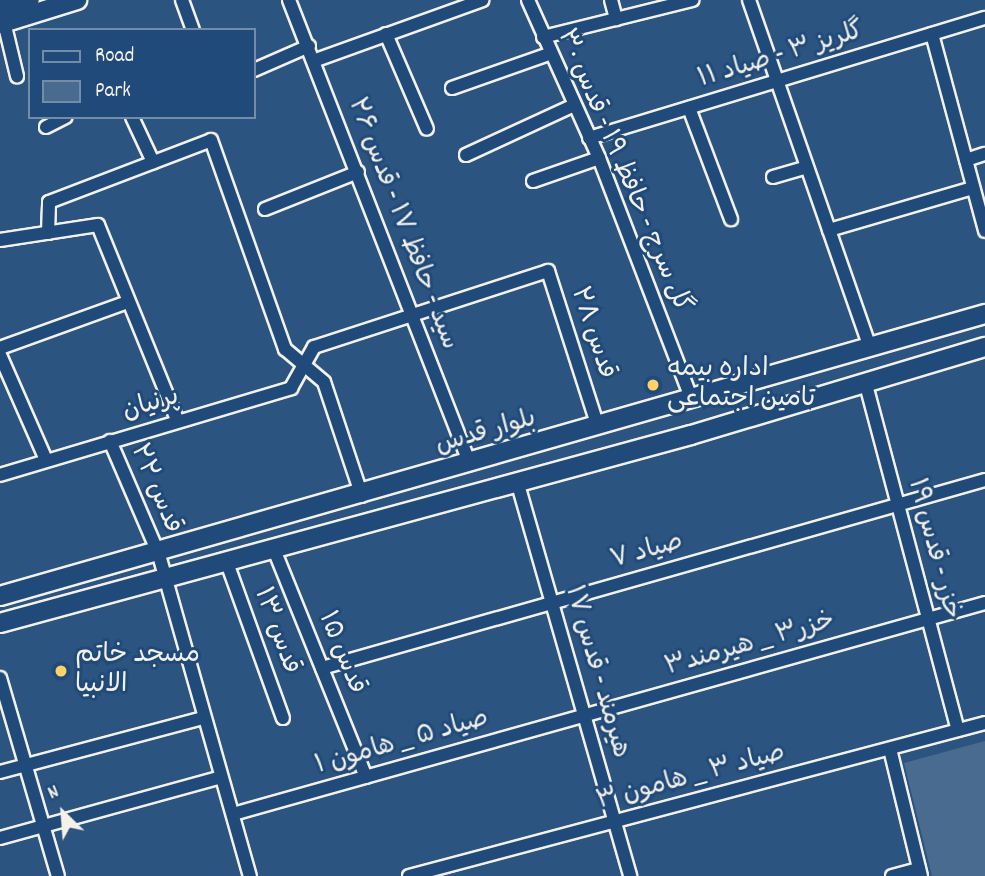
<!DOCTYPE html>
<meta charset="utf-8">
<style>
body{margin:0}
#map{position:relative;width:985px;height:876px;overflow:hidden;background:#2c5481;font-family:Dekko,"Playpen Sans Arabic",sans-serif}
div>[style]{position:absolute}
.green>*{inset:0;background:#496b90}
.roads{filter:drop-shadow(2px 0 #f4f1e8) drop-shadow(-2px 0 #f4f1e8) drop-shadow(0 2px #f4f1e8) drop-shadow(0 -2px #f4f1e8)}
.street>*{height:12px;margin:-6px;padding:0 6px;transform-origin:6px;border-radius:6px;background:#1f4a7a}
.secondary>*{height:18px;margin:-9px;padding:0 9px;transform-origin:9px;border-radius:9px;background:#1f4a7a}
.dots>*{width:19px;height:19px;translate:-50% -50%;box-sizing:border-box;border:4px solid #1f4a7a;border-radius:50%}
span{translate:-50% -50%;white-space:nowrap;text-align:center;line-height:1.15;-webkit-text-stroke:6px #1f4a7a;paint-order:stroke}
.street-label{font-size:26px;color:#f4f1e8}
.poi-label{font-size:26px;color:#f4f1e8}
.left{translate:0 -50%;text-align:left}
.legend{position:absolute;left:28px;top:28px;width:228px;height:91px;box-sizing:border-box;background:#1f4a7a;border:2px solid #748da6;margin:0;padding:9px 12px;list-style:none;font-size:21px;color:#f4f1e8}
.legend li{display:flex;align-items:center;gap:14px;height:35px}
.legend b{width:35px;border:2px solid #748da6}
.north{position:absolute;left:28px;top:778px;width:70px;height:70px;-webkit-text-stroke:5px #1f4a7a;paint-order:stroke;rotate:335deg;font-size:19px;font-weight:700;line-height:28px;text-align:center;color:#f4f1e8}
.north::after{content:'';display:block;margin:auto;width:24px;height:32px;background:#f4f1e8;clip-path:polygon(50% 0,100% 100%,50% 72%,0 100%)}
</style>
<div id="map">
<div class="green">
<i style="clip-path:polygon(985px 741px,985px 876px,932px 876px,904px 763px)"></i>
</div>
<div class="roads">
<div class="street">
<i style="left:182px;top:0;width:32px;rotate:70deg"></i>
<i style="left:289px;top:0;width:498px;rotate:68.7deg"></i>
<i style="left:528px;top:0;width:173px;rotate:65.8deg"></i>
<i style="left:599px;top:158px;width:259px;rotate:69deg"></i>
<i style="left:611px;top:0;width:20px;rotate:75deg"></i>
<i style="left:749px;top:0;width:368px;rotate:70.8deg"></i>
<i style="left:4px;top:22px;width:56px;rotate:76.5deg"></i>
<i style="left:386px;top:34px;width:103px;rotate:66.7deg"></i>
<i style="left:932px;top:34px;width:204px;rotate:74.9deg"></i>
<i style="left:543px;top:37px;width:154px;rotate:-13.9deg"></i>
<i style="left:316px;top:60px;width:177px;rotate:-19.8deg"></i>
<i style="left:254px;top:70px;width:60px;rotate:-23.6deg"></i>
<i style="left:452px;top:88px;width:103px;rotate:-19.3deg"></i>
<i style="left:689px;top:108px;width:119px;rotate:69.3deg"></i>
<i style="left:132px;top:117px;width:50px;rotate:65deg"></i>
<i style="left:46px;top:127px;width:22px;rotate:-27deg"></i>
<i style="left:589px;top:138px;width:414px;rotate:-16.9deg"></i>
<i style="left:466px;top:155px;width:119px;rotate:-24.8deg"></i>
<i style="left:966px;top:160px;width:20px;rotate:-18deg"></i>
<i style="left:773px;top:177px;width:35px;rotate:-16deg"></i>
<i style="left:533px;top:181px;width:70px;rotate:-19.2deg"></i>
<i style="left:265px;top:209px;width:100px;rotate:-21.7deg"></i>
<i style="left:829px;top:230px;width:150px;rotate:-16.3deg"></i>
<i style="left:48px;top:233px;width:31px;rotate:-88deg"></i>
<i style="left:49px;top:202px;width:173px;rotate:-20.9deg"></i>
<i style="left:211px;top:140px;width:222px;rotate:70.5deg"></i>
<i style="left:285px;top:349px;width:51px;rotate:40.2deg"></i>
<i style="left:324px;top:382px;width:120px;rotate:71.6deg"></i>
<i style="left:0;top:240px;width:99px;rotate:-8.7deg"></i>
<i style="left:98px;top:225px;width:210px;rotate:67.9deg"></i>
<i style="left:0;top:348px;width:136px;rotate:-19.8deg"></i>
<i style="left:0;top:355px;width:115px;rotate:66.3deg"></i>
<i style="left:865px;top:381px;width:361px;rotate:75.1deg"></i>
<i style="left:110px;top:441px;width:124px;rotate:66.7deg"></i>
<i style="left:159px;top:555px;width:334px;rotate:74.2deg"></i>
<i style="left:0;top:475px;width:304px;rotate:-16.6deg"></i>
<i style="left:291px;top:388px;width:47px;rotate:-60.7deg"></i>
<i style="left:314px;top:347px;width:246px;rotate:-18deg"></i>
<i style="left:548px;top:271px;width:164px;rotate:72.2deg"></i>
<i style="left:517px;top:481px;width:411px;rotate:74deg"></i>
<i style="left:273px;top:547px;width:248px;rotate:68deg"></i>
<i style="left:226px;top:560px;width:168px;rotate:70.2deg"></i>
<i style="left:322px;top:668px;width:689px;rotate:-15.83deg"></i>
<i style="left:0;top:678px;width:206px;rotate:73.7deg"></i>
<i style="left:890px;top:749px;width:131px;rotate:76.3deg"></i>
<i style="left:0;top:772px;width:210px;rotate:-14.9deg"></i>
<i style="left:233px;top:814px;width:781px;rotate:-15.67deg"></i>
<i style="left:0;top:838px;width:229px;rotate:-15.4deg"></i>
<i style="left:409px;top:876px;width:596px;rotate:-14.88deg"></i>
<i style="left:892px;top:876px;width:28px;rotate:-15deg"></i>
</div>
<div class="secondary">
<i style="left:0;top:9px;width:31px;rotate:-17deg"></i>
<i style="left:0;top:24px;width:81px;rotate:-17.3deg"></i>
<i style="left:0;top:596px;width:1025px;rotate:-15.98deg"></i>
<i style="left:0;top:623px;width:716px;rotate:-15.22deg"></i>
<i style="left:691px;top:435px;width:307px;rotate:-16.7deg"></i>
</div>
</div>
<div class="dots">
<i style="left:653px;top:385px;background:#ffd166"></i>
<i style="left:61px;top:671px;background:#ffd166"></i>
</div>
<div class="street-label">
<span style="left:781px;top:56px;rotate:-17deg">گلریز ۳ - صیاد ۱۱</span>
<span style="left:623px;top:171px;rotate:67deg">گل سرج - حافظ ۱۹ - قدس ۳۰</span>
<span style="left:402px;top:224px;rotate:69deg">سید - حافظ ۱۷ - قدس ۲۶</span>
<span style="left:592px;top:333px;rotate:72deg">قدس ۲۸</span>
<span style="left:151px;top:405px;rotate:-16deg">پرنیان</span>
<span style="left:486px;top:433px;rotate:-16deg">بلوار قدس</span>
<span style="left:155px;top:489px;rotate:67deg">قدس ۲۲</span>
<span style="left:933px;top:549px;rotate:75deg">خزر - قدس ۱۹</span>
<span style="left:647px;top:552px;rotate:-16deg">صیاد ۷</span>
<span style="left:276px;top:631px;rotate:70deg">قدس ۱۳</span>
<span style="left:750px;top:645px;rotate:-16deg">خزر۳ _ هیرمند۳</span>
<span style="left:341px;top:653px;rotate:68deg">قدس ۱۵</span>
<span style="left:596px;top:672px;rotate:74deg">هیرمند - قدس ۱۷</span>
<span style="left:402px;top:743px;rotate:-16deg">صیاد ۵ _ هامون ۱</span>
<span style="left:691px;top:778px;rotate:-15deg">صیاد ۳ _ هامون ۳</span>
</div>
<div class="poi-label">
<span class="left" style="left:667px;top:385px">اداره بیمه<br>تامین اجتماعی</span>
<span class="left" style="left:75px;top:671px">مسجد خاتم<br>الانبیا</span>
</div>
<ul class="legend">
<li><b style="height:9px;background:#1f4a7a"></b>Road</li>
<li><b style="height:19px;background:#496b90"></b>Park</li>
</ul>
<div class="north">N</div>
</div>
